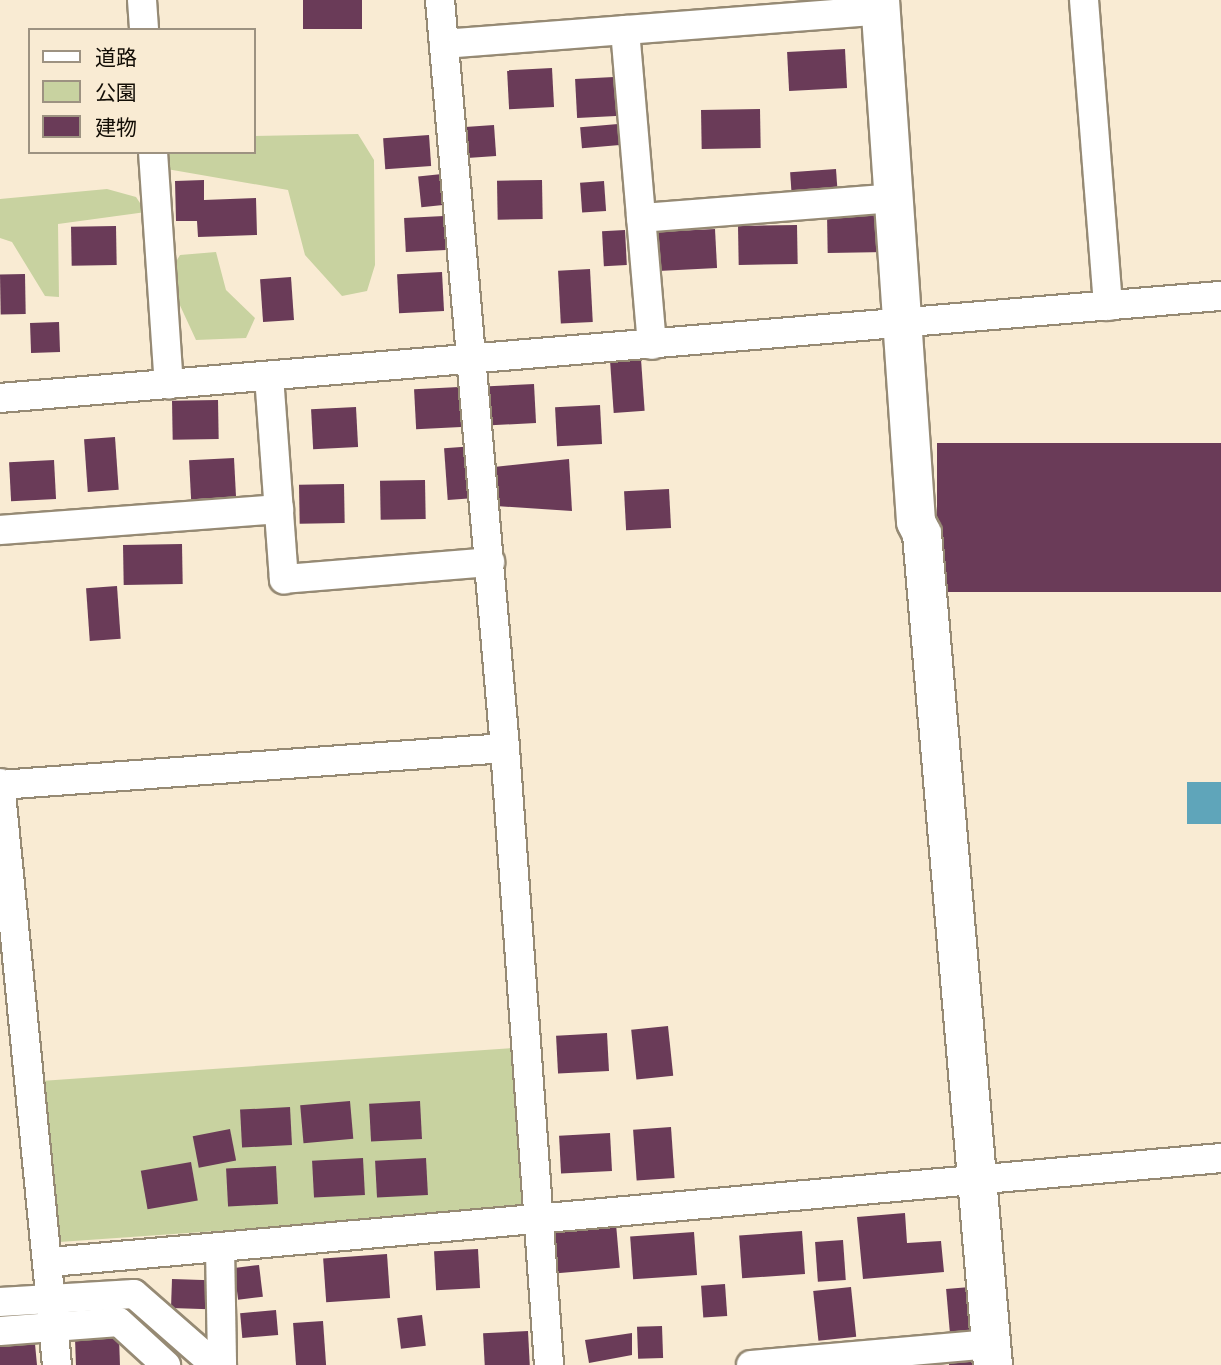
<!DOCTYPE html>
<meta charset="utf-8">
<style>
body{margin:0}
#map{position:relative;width:1221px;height:1365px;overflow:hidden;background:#f9ebd3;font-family:"Nunito Sans","Noto Sans JP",sans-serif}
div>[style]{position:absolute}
.green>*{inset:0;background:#c8d2a0;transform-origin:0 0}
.water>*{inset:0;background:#5fa5ba;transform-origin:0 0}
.stream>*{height:8px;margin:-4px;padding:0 4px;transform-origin:4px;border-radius:4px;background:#5fa5ba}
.building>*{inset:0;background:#6a3b58;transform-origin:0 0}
.roads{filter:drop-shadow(2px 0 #968a74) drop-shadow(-2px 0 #968a74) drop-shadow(0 2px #968a74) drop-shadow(0 -2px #968a74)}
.street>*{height:28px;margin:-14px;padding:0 14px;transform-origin:14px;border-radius:14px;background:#fff}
.secondary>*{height:38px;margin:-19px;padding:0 19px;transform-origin:19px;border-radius:19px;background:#fff}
span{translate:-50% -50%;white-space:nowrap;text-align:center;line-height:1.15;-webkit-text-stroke:7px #f9ebd3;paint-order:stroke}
.legend{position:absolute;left:28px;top:28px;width:228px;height:126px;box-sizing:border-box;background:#f9ebd3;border:2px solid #9d9281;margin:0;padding:9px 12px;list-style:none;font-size:21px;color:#120d06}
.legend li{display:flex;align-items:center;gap:14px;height:35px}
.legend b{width:35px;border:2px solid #9d9281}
</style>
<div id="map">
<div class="green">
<i style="clip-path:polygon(358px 134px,374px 160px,375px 265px,367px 291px,342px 296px,305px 255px,288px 190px,161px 168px,165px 152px,254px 152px,254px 136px)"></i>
<i style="clip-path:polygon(107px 189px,136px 197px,146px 212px,58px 224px,59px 297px,45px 296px,12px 242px,0 238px,0 199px)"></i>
<i style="clip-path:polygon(216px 252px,226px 290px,255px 318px,246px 338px,196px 340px,171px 286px,174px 265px,180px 255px)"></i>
<i style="left:527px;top:1047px;width:162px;height:498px;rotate:86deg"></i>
</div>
<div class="water">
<i style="left:1221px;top:782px;width:42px;height:34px;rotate:90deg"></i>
</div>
<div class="stream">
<i style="left:122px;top:1306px;width:39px;rotate:37deg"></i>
</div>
<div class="building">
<i style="left:303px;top:0;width:59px;height:29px"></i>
<i style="left:845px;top:49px;width:39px;height:58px;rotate:87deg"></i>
<i style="left:552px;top:68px;width:39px;height:45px;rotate:87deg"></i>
<i style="left:633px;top:76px;width:39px;height:58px;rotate:87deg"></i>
<i style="left:760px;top:109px;width:39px;height:59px;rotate:89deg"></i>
<i style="left:618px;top:124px;width:21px;height:38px;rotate:85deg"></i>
<i style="left:494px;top:125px;width:31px;height:29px;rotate:86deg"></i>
<i style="left:429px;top:135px;width:31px;height:46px;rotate:86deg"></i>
<i style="left:836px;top:169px;width:26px;height:46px;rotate:86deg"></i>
<i style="left:442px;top:174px;width:31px;height:24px;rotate:84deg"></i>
<i style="clip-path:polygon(204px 180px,204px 200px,256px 198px,257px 235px,198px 237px,197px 221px,176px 221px,175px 181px)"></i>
<i style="left:542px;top:180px;width:39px;height:45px;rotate:89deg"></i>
<i style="left:604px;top:181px;width:30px;height:24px;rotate:86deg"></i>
<i style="left:886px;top:213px;width:39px;height:59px;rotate:89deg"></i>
<i style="left:444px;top:216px;width:34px;height:40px;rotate:87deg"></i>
<i style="left:797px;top:225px;width:39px;height:59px;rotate:89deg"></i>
<i style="left:116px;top:226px;width:39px;height:45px;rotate:89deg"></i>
<i style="left:715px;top:229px;width:39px;height:59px;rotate:87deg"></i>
<i style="left:625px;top:230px;width:35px;height:23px;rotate:87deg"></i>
<i style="left:590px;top:269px;width:53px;height:32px;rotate:87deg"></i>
<i style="left:442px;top:272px;width:39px;height:45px;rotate:87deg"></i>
<i style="left:25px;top:274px;width:40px;height:25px;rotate:89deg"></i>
<i style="left:291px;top:277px;width:43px;height:31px;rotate:86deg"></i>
<i style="left:59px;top:322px;width:30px;height:29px;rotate:88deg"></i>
<i style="left:641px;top:359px;width:52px;height:31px;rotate:86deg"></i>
<i style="left:534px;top:384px;width:39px;height:45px;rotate:87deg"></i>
<i style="left:459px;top:387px;width:40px;height:45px;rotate:87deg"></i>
<i style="left:218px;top:400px;width:39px;height:46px;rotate:89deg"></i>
<i style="left:600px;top:405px;width:39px;height:45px;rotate:87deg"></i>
<i style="left:356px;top:407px;width:40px;height:45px;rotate:87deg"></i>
<i style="left:115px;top:437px;width:53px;height:31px;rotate:86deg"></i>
<i style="left:1221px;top:443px;width:149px;height:284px;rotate:90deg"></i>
<i style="left:475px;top:446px;width:52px;height:31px;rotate:86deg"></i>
<i style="left:234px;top:458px;width:39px;height:45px;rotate:87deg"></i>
<i style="clip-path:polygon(569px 459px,572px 511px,496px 506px,494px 467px)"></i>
<i style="left:54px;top:460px;width:39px;height:45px;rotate:87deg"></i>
<i style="left:425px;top:480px;width:39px;height:45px;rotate:89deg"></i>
<i style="left:344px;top:484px;width:39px;height:45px;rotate:89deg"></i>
<i style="left:669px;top:489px;width:39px;height:45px;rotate:87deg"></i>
<i style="left:182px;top:544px;width:40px;height:59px;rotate:89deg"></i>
<i style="left:117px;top:586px;width:53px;height:31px;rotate:86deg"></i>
<i style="left:668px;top:1026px;width:50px;height:37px;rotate:84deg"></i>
<i style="left:607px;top:1033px;width:38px;height:51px;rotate:87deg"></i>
<i style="left:350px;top:1101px;width:38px;height:50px;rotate:85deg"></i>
<i style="left:420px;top:1101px;width:38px;height:51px;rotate:87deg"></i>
<i style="left:290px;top:1107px;width:38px;height:50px;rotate:87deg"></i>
<i style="left:671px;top:1127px;width:51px;height:38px;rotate:86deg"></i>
<i style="left:230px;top:1129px;width:32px;height:38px;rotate:79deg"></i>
<i style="left:610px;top:1133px;width:38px;height:51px;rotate:87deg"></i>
<i style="left:363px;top:1158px;width:37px;height:51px;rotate:87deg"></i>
<i style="left:426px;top:1158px;width:37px;height:51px;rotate:87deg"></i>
<i style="left:191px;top:1162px;width:39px;height:51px;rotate:80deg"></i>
<i style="left:276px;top:1166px;width:38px;height:50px;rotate:87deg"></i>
<i style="clip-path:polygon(905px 1213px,907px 1243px,941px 1241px,944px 1272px,863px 1279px,857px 1217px)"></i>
<i style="left:616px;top:1224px;width:44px;height:63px;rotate:85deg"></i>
<i style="left:802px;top:1231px;width:43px;height:63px;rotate:86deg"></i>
<i style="left:694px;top:1232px;width:43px;height:64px;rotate:86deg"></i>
<i style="left:843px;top:1240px;width:40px;height:28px;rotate:86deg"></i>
<i style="left:478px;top:1249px;width:39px;height:44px;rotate:87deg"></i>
<i style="left:387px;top:1254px;width:44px;height:64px;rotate:86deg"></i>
<i style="left:259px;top:1265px;width:32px;height:25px;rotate:83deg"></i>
<i style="left:172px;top:1279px;width:38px;height:29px;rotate:2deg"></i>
<i style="left:725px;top:1284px;width:32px;height:24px;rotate:86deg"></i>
<i style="left:851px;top:1287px;width:50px;height:38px;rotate:84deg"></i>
<i style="left:970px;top:1287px;width:45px;height:24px;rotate:85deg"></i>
<i style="left:276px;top:1310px;width:25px;height:36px;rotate:85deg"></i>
<i style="left:422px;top:1315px;width:31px;height:25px;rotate:83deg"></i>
<i style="left:323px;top:1321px;width:44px;height:30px;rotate:86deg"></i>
<i style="left:662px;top:1326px;width:32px;height:25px;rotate:88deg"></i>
<i style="left:528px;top:1331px;width:34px;height:45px;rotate:87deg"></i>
<i style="clip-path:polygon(632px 1333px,632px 1355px,589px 1363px,585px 1340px)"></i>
<i style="left:119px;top:1337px;width:28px;height:44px;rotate:88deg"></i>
<i style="clip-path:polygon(35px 1344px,37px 1365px,0 1365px,0 1347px)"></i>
<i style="clip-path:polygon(976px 1360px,977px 1365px,949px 1365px,949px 1362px)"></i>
</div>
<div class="roads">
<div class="street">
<i style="left:142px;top:0;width:30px;rotate:86deg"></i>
<i style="left:440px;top:0;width:751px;rotate:85.03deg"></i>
<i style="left:505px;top:748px;width:619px;rotate:85.92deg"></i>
<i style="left:1084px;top:0;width:307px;rotate:85.5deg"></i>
<i style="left:625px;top:30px;width:316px;rotate:85.1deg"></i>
<i style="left:444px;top:44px;width:438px;rotate:-4.4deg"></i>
<i style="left:153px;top:152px;width:233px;rotate:86.1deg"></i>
<i style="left:641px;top:218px;width:255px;rotate:-4.5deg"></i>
<i style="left:269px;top:376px;width:204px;rotate:85.8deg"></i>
<i style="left:284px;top:579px;width:207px;rotate:-4.7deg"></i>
<i style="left:0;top:398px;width:1225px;rotate:-4.78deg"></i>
<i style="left:0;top:530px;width:280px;rotate:-4.3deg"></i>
<i style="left:0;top:783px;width:585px;rotate:84.41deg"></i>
<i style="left:0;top:785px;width:506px;rotate:-4.19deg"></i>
<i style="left:220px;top:1247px;width:118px;rotate:89deg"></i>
<i style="left:51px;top:1262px;width:1175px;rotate:-5.08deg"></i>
<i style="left:0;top:1302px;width:134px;rotate:-3.4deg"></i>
<i style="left:134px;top:1294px;width:108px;rotate:41.2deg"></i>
<i style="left:0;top:1331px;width:119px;rotate:-4.3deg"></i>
<i style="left:119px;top:1322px;width:64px;rotate:42.5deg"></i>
<i style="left:751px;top:1365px;width:241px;rotate:-5deg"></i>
</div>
<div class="secondary">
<i style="left:880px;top:0;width:523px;rotate:86.05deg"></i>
<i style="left:916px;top:522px;width:13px;rotate:63deg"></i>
<i style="left:922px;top:534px;width:834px;rotate:85.12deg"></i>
</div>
</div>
<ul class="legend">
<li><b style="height:9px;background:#fff"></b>道路</li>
<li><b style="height:19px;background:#c8d2a0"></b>公園</li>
<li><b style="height:19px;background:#6a3b58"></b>建物</li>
</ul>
</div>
